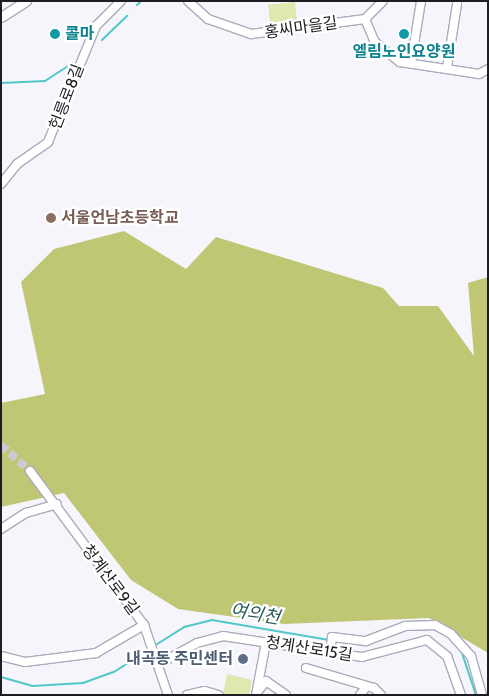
<!DOCTYPE html>
<meta charset="utf-8">
<style>
body{margin:0}
#map{position:relative;width:489px;height:696px;overflow:hidden;background:#f6f5fc;font-family:Cabin,"Noto Sans KR",sans-serif}
div>[style]{position:absolute}
.green>*{inset:0;background:#e0e7af;transform-origin:0 0}
.forest>*{inset:0;background:#bfc775}
.stream>*{height:2px;margin:-1px;padding:0 1px;transform-origin:1px;border-radius:1px;background:#50c8c8}
.minor-tunnel>*{height:8px;margin-top:-4px;transform-origin:0;background:repeating-linear-gradient(90deg,#cbcad1 0 8px,transparent 0 12px)}
.roads{filter:drop-shadow(1px 0 #acabba) drop-shadow(-1px 0 #acabba) drop-shadow(0 1px #acabba) drop-shadow(0 -1px #acabba)}
.minor>*{height:8px;margin:-4px;padding:0 4px;transform-origin:4px;border-radius:4px;background:#fff}
.major>*{height:9px;margin:-4.5px;padding:0 4.5px;transform-origin:4.5px;border-radius:4.5px;background:#fff}
.dots>*{width:14px;height:14px;translate:-50% -50%;box-sizing:border-box;border:2px solid #fff;border-radius:50%}
span{translate:-50% -50%;white-space:nowrap;text-align:center;line-height:1.15;-webkit-text-stroke:4.5px #fff;paint-order:stroke}
.street-label{font-size:16px;color:#1e1d23}
.culture-label{font-size:16px;color:#0d838f;font-weight:700}
.left{translate:0 -50%;text-align:left}
.education-label{font-size:16px;color:#785e54;font-weight:700}
.service-label{font-size:16px;color:#4e5e75;font-weight:700}
.right{translate:-100% -50%;text-align:right}
.water-label{font-size:18px;color:#285b5b;font-style:italic}
.frame{position:absolute;inset:0;border:2px solid #1e1d23;pointer-events:none}
</style>
<div id="map">
<div class="green">
<i style="left:295px;top:2px;width:20px;height:27px;rotate:84deg"></i>
<i style="clip-path:polygon(227px 674px,252px 680px,249px 695px,223px 694px)"></i>
</div>
<div class="forest">
<i style="clip-path:polygon(124px 231px,186px 269px,216px 237px,383px 288px,399px 306px,438px 306px,474px 356px,468px 283px,488px 277px,488px 653px,429px 618px,284px 624px,178px 609px,131px 580px,64px 493px,1px 507px,1px 403px,45px 394px,21px 282px,54px 249px)"></i>
</div>
<div class="stream">
<i style="left:137px;top:5px;width:6px;rotate:-45deg"></i>
<i style="left:102px;top:40px;width:35px;rotate:-44deg"></i>
<i style="left:1px;top:83px;width:44px;rotate:-2.6deg"></i>
<i style="left:45px;top:81px;width:33px;rotate:-33deg"></i>
<i style="left:370px;top:643px;width:28px;rotate:-21deg"></i>
<i style="left:154px;top:646px;width:36px;rotate:-32deg"></i>
<i style="left:184px;top:627px;width:29px;rotate:-14deg"></i>
<i style="left:212px;top:620px;width:119px;rotate:9.7deg"></i>
<i style="left:461px;top:650px;width:47px;rotate:71.6deg"></i>
<i style="left:1px;top:677px;width:32px;rotate:16deg"></i>
<i style="left:32px;top:686px;width:51px;rotate:-3.4deg"></i>
<i style="left:83px;top:683px;width:33px;rotate:-20deg"></i>
<i style="left:114px;top:672px;width:43px;rotate:-32.6deg"></i>
</div>
<div class="minor-tunnel">
<i style="left:1px;top:445px;width:39px;rotate:42deg"></i>
</div>
<div class="roads">
<div class="minor">
<i style="left:188px;top:1px;width:27px;rotate:42deg"></i>
<i style="left:208px;top:19px;width:46px;rotate:19.2deg"></i>
<i style="left:251px;top:34px;width:115px;rotate:-7.5deg"></i>
<i style="left:365px;top:19px;width:25px;rotate:67deg"></i>
<i style="left:375px;top:42px;width:32px;rotate:39deg"></i>
<i style="left:400px;top:62px;width:80px;rotate:8.6deg"></i>
<i style="left:479px;top:74px;width:10px;rotate:-29deg"></i>
<i style="left:365px;top:19px;width:25px;rotate:-45deg"></i>
<i style="left:411px;top:63px;width:63px;rotate:-80.8deg"></i>
<i style="left:447px;top:68px;width:65px;rotate:-81.1deg"></i>
<i style="left:1px;top:184px;width:26px;rotate:-51deg"></i>
<i style="left:17px;top:164px;width:38px;rotate:-35deg"></i>
<i style="left:48px;top:142px;width:126px;rotate:-67.5deg"></i>
<i style="left:96px;top:26px;width:35px;rotate:-45deg"></i>
<i style="left:30px;top:471px;width:192px;rotate:53.5deg"></i>
<i style="left:144px;top:625px;width:74px;rotate:71.1deg"></i>
<i style="left:1px;top:529px;width:30px;rotate:-33deg"></i>
<i style="left:26px;top:513px;width:32px;rotate:-16deg"></i>
<i style="left:330px;top:653px;width:16px;rotate:-83deg"></i>
<i style="left:332px;top:637px;width:34px;rotate:7deg"></i>
<i style="left:366px;top:641px;width:42px;rotate:-21deg"></i>
<i style="left:405px;top:626px;width:30px;rotate:-2deg"></i>
<i style="left:435px;top:625px;width:18px;rotate:29deg"></i>
<i style="left:451px;top:634px;width:30px;rotate:48deg"></i>
<i style="left:471px;top:656px;width:41px;rotate:74.2deg"></i>
<i style="left:1px;top:656px;width:25px;rotate:14deg"></i>
<i style="left:25px;top:662px;width:72px;rotate:-7.2deg"></i>
<i style="left:96px;top:653px;width:56px;rotate:-30.3deg"></i>
<i style="left:159px;top:664px;width:43px;rotate:-28.9deg"></i>
<i style="left:197px;top:643px;width:27px;rotate:-15deg"></i>
<i style="left:223px;top:636px;width:141px;rotate:8.6deg"></i>
<i style="left:362px;top:657px;width:67px;rotate:-14.7deg"></i>
<i style="left:427px;top:640px;width:26px;rotate:39deg"></i>
<i style="left:447px;top:656px;width:41px;rotate:70.3deg"></i>
<i style="left:306px;top:668px;width:71px;rotate:16.4deg"></i>
<i style="left:374px;top:688px;width:10px;rotate:45deg"></i>
<i style="left:258px;top:691px;width:13px;rotate:-51deg"></i>
<i style="left:266px;top:681px;width:24px;rotate:35deg"></i>
<i style="left:187px;top:695px;width:18px;rotate:-13deg"></i>
<i style="left:205px;top:691px;width:14px;rotate:17deg"></i>
<i style="left:256px;top:695px;width:54px;rotate:-79.3deg"></i>
<i style="left:360px;top:695px;width:10px;rotate:-53deg"></i>
</div>
<div class="major">
<i style="left:1px;top:17px;width:30px;rotate:-33deg"></i>
</div>
</div>
<div class="dots">
<i style="left:55px;top:34px;background:#0f9aa8"></i>
<i style="left:404px;top:34px;background:#0f9aa8"></i>
<i style="left:51px;top:218px;background:#8d6e63"></i>
<i style="left:243px;top:659px;background:#5c6f8a"></i>
</div>
<div class="street-label">
<span style="left:301px;top:28px;rotate:-8deg">홍씨마을길</span>
<span style="left:67px;top:97px;rotate:-69deg">헌릉로8길</span>
<span style="left:110px;top:580px;rotate:53deg">청계산로9길</span>
<span style="left:309px;top:649px;rotate:9deg">청계산로15길</span>
</div>
<div class="culture-label">
<span class="left" style="left:65px;top:34px">콜마</span>
<span style="left:404px;top:52px">엘림노인요양원</span>
</div>
<div class="education-label">
<span class="left" style="left:61px;top:218px">서울언남초등학교</span>
</div>
<div class="service-label">
<span class="right" style="left:233px;top:659px">내곡동 주민센터</span>
</div>
<div class="water-label">
<span style="left:255px;top:614px;rotate:10deg">여의천</span>
</div>
<div class="frame"></div>
</div>
